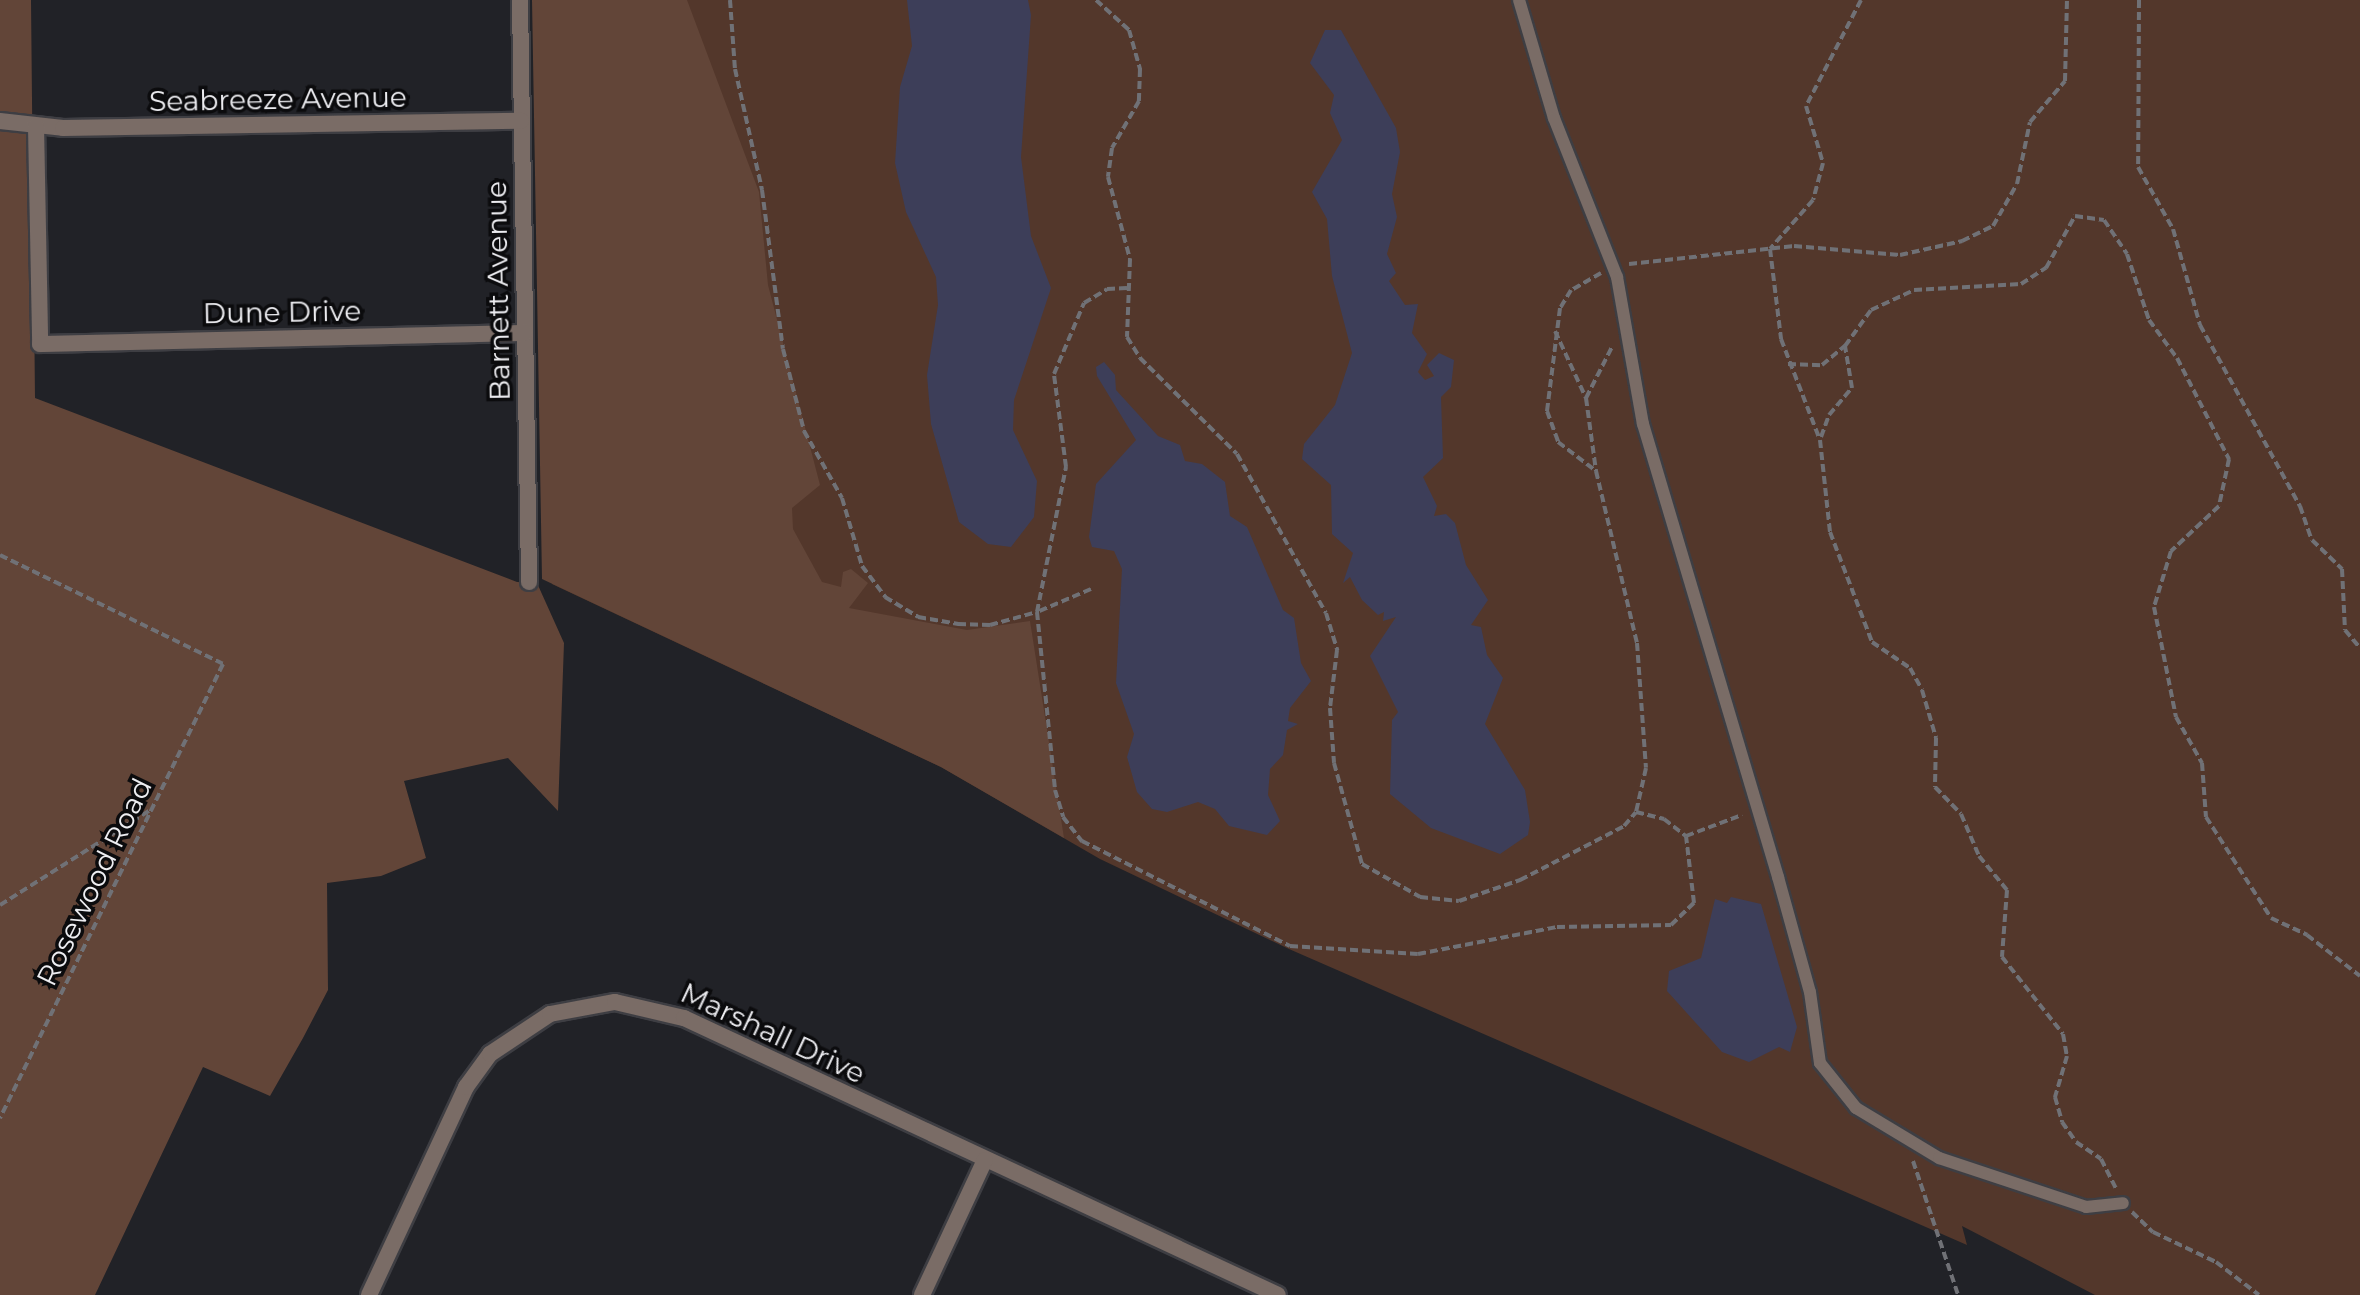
<!DOCTYPE html>
<style>
body{margin:0}
#map{position:relative;width:2360px;height:1295px;overflow:hidden;background:#212227;font-family:Montserrat,sans-serif}
div>[style]{position:absolute}
.green>*{inset:0;background:#53372b}
.forest>*{inset:0;background:#624538}
.water>*{inset:0;background:#3d3e59}
.path>*{height:4px;margin-top:-2px;transform-origin:0;background:repeating-linear-gradient(90deg,#707176 0 8px,transparent 0 12px)}
.roads{filter:drop-shadow(2px 0 #3e3e43) drop-shadow(-2px 0 #3e3e43) drop-shadow(0 2px #3e3e43) drop-shadow(0 -2px #3e3e43)}
.service>*{height:12px;margin:-6px;padding:0 6px;transform-origin:6px;border-radius:6px;background:#7a6c66}
.minor>*{height:16px;margin:-8px;padding:0 8px;transform-origin:8px;border-radius:8px;background:#7a6c66}
span{translate:-50% -50%;white-space:nowrap;text-align:center;line-height:1.15;-webkit-text-stroke:7px #0b0b0d;paint-order:stroke}
.street-label{font-size:28px;color:#ededf1}
</style>
<div id="map">
<div class="green">
<i style="clip-path:polygon(542px 0,2360px 0,2360px 1295px,2095px 1295px,1962px 1226px,1967px 1245px,1289px 949px,1100px 859px,941px 767px,552px 584px)"></i>
</div>
<div class="forest">
<i style="clip-path:polygon(0 0,31px 0,35px 398px,517px 582px,537px 583px,564px 643px,558px 811px,508px 758px,404px 781px,426px 858px,381px 876px,327px 883px,328px 990px,303px 1038px,270px 1096px,203px 1067px,95px 1295px,0 1295px)"></i>
<i style="clip-path:polygon(532px 0,687px 0,759px 192px,768px 285px,820px 485px,792px 508px,793px 529px,822px 582px,841px 587px,843px 572px,851px 569px,868px 583px,849px 608px,967px 630px,1030px 621px,1064px 838px,941px 767px,542px 579px)"></i>
</div>
<div class="water">
<i style="clip-path:polygon(907px 0,1028px 0,1031px 15px,1021px 157px,1031px 236px,1051px 288px,1014px 400px,1013px 430px,1037px 481px,1034px 517px,1011px 547px,988px 544px,959px 522px,931px 424px,927px 375px,938px 305px,936px 277px,906px 212px,895px 163px,900px 87px,912px 46px)"></i>
<i style="clip-path:polygon(1325px 30px,1341px 30px,1396px 128px,1400px 152px,1392px 194px,1397px 217px,1387px 254px,1396px 273px,1389px 281px,1405px 305px,1418px 304px,1412px 333px,1427px 354px,1418px 372px,1425px 380px,1434px 376px,1427px 365px,1439px 353px,1454px 360px,1451px 387px,1441px 397px,1443px 458px,1423px 477px,1437px 506px,1434px 516px,1446px 514px,1455px 523px,1466px 565px,1488px 600px,1471px 625px,1481px 627px,1487px 655px,1503px 678px,1485px 724px,1525px 790px,1530px 822px,1528px 835px,1500px 854px,1431px 828px,1390px 794px,1392px 720px,1398px 712px,1370px 656px,1396px 617px,1383px 621px,1384px 612px,1378px 615px,1362px 600px,1350px 577px,1343px 583px,1353px 553px,1332px 534px,1331px 485px,1302px 459px,1304px 444px,1335px 405px,1352px 353px,1332px 276px,1327px 219px,1312px 192px,1342px 140px,1330px 113px,1334px 95px,1310px 63px)"></i>
<i style="clip-path:polygon(1104px 362px,1115px 375px,1116px 390px,1158px 436px,1180px 445px,1185px 461px,1202px 464px,1225px 482px,1230px 516px,1247px 527px,1283px 610px,1294px 618px,1301px 663px,1311px 681px,1290px 708px,1288px 721px,1298px 724px,1287px 730px,1283px 755px,1270px 769px,1268px 795px,1280px 821px,1267px 835px,1229px 826px,1215px 809px,1198px 802px,1167px 812px,1152px 809px,1137px 792px,1127px 757px,1134px 734px,1116px 683px,1122px 569px,1114px 551px,1092px 547px,1089px 537px,1096px 484px,1136px 440px,1097px 376px,1096px 367px)"></i>
<i style="clip-path:polygon(1731px 897px,1761px 904px,1797px 1027px,1790px 1052px,1779px 1047px,1749px 1062px,1722px 1052px,1667px 991px,1669px 971px,1701px 958px,1715px 899px,1727px 903px)"></i>
</div>
<div class="path">
<i style="left:730px;top:0;width:69px;rotate:85.9deg"></i>
<i style="left:735px;top:69px;width:124px;rotate:77.4deg"></i>
<i style="left:762px;top:190px;width:160px;rotate:82.5deg"></i>
<i style="left:783px;top:349px;width:85px;rotate:75.6deg"></i>
<i style="left:804px;top:431px;width:77px;rotate:60.4deg"></i>
<i style="left:842px;top:498px;width:71px;rotate:73.6deg"></i>
<i style="left:862px;top:566px;width:39px;rotate:53deg"></i>
<i style="left:885px;top:597px;width:39px;rotate:31deg"></i>
<i style="left:918px;top:617px;width:41px;rotate:9.9deg"></i>
<i style="left:958px;top:624px;width:32px;rotate:2deg"></i>
<i style="left:990px;top:625px;width:49px;rotate:-15.5deg"></i>
<i style="left:1037px;top:612px;width:179px;rotate:84.2deg"></i>
<i style="left:1055px;top:790px;width:28px;rotate:73deg"></i>
<i style="left:1063px;top:817px;width:31px;rotate:52deg"></i>
<i style="left:1082px;top:841px;width:233px;rotate:26.8deg"></i>
<i style="left:1290px;top:946px;width:128px;rotate:3.6deg"></i>
<i style="left:1418px;top:954px;width:142px;rotate:-11deg"></i>
<i style="left:1557px;top:927px;width:114px;rotate:-1deg"></i>
<i style="left:1671px;top:925px;width:32px;rotate:-44deg"></i>
<i style="left:1694px;top:903px;width:67px;rotate:-96.8deg"></i>
<i style="left:1686px;top:836px;width:60px;rotate:-20.6deg"></i>
<i style="left:1096px;top:0;width:45px;rotate:42.3deg"></i>
<i style="left:1129px;top:30px;width:41px;rotate:74.2deg"></i>
<i style="left:1140px;top:69px;width:32px;rotate:92deg"></i>
<i style="left:1139px;top:101px;width:54px;rotate:119.9deg"></i>
<i style="left:1112px;top:148px;width:29px;rotate:98deg"></i>
<i style="left:1108px;top:177px;width:85px;rotate:75deg"></i>
<i style="left:1130px;top:259px;width:78px;rotate:92.2deg"></i>
<i style="left:1127px;top:337px;width:25px;rotate:58deg"></i>
<i style="left:1140px;top:358px;width:136px;rotate:44.7deg"></i>
<i style="left:1237px;top:454px;width:182px;rotate:60.8deg"></i>
<i style="left:1326px;top:613px;width:39px;rotate:73deg"></i>
<i style="left:1337px;top:650px;width:58px;rotate:96.9deg"></i>
<i style="left:1330px;top:708px;width:55px;rotate:85.8deg"></i>
<i style="left:1334px;top:763px;width:105px;rotate:74.5deg"></i>
<i style="left:1362px;top:864px;width:67px;rotate:29.6deg"></i>
<i style="left:1420px;top:897px;width:39px;rotate:6deg"></i>
<i style="left:1459px;top:901px;width:65px;rotate:-19deg"></i>
<i style="left:1520px;top:880px;width:117px;rotate:-27.4deg"></i>
<i style="left:1624px;top:826px;width:18px;rotate:-49deg"></i>
<i style="left:1636px;top:812px;width:29px;rotate:14deg"></i>
<i style="left:1664px;top:819px;width:28px;rotate:38deg"></i>
<i style="left:1861px;top:0;width:119px;rotate:117.4deg"></i>
<i style="left:1806px;top:106px;width:59px;rotate:73.4deg"></i>
<i style="left:1823px;top:163px;width:38px;rotate:105deg"></i>
<i style="left:1813px;top:200px;width:65px;rotate:131.3deg"></i>
<i style="left:1770px;top:249px;width:91px;rotate:83deg"></i>
<i style="left:1781px;top:339px;width:108px;rotate:68.9deg"></i>
<i style="left:1820px;top:440px;width:93px;rotate:83.8deg"></i>
<i style="left:1830px;top:532px;width:118px;rotate:69.1deg"></i>
<i style="left:1872px;top:642px;width:46px;rotate:34.4deg"></i>
<i style="left:1910px;top:668px;width:25px;rotate:61deg"></i>
<i style="left:1922px;top:690px;width:50px;rotate:73.7deg"></i>
<i style="left:1936px;top:738px;width:49px;rotate:91.2deg"></i>
<i style="left:1935px;top:787px;width:37px;rotate:46deg"></i>
<i style="left:1961px;top:814px;width:46px;rotate:66.8deg"></i>
<i style="left:1979px;top:856px;width:44px;rotate:50.5deg"></i>
<i style="left:2007px;top:890px;width:67px;rotate:94.3deg"></i>
<i style="left:2002px;top:957px;width:98px;rotate:51.6deg"></i>
<i style="left:2063px;top:1034px;width:22px;rotate:80deg"></i>
<i style="left:2067px;top:1056px;width:43px;rotate:106.3deg"></i>
<i style="left:2055px;top:1097px;width:26px;rotate:74deg"></i>
<i style="left:2062px;top:1122px;width:24px;rotate:55deg"></i>
<i style="left:2076px;top:1142px;width:30px;rotate:34deg"></i>
<i style="left:2101px;top:1159px;width:34px;rotate:63deg"></i>
<i style="left:2139px;top:0;width:167px;rotate:90.3deg"></i>
<i style="left:2138px;top:167px;width:71px;rotate:60.6deg"></i>
<i style="left:2173px;top:229px;width:100px;rotate:74.3deg"></i>
<i style="left:2200px;top:325px;width:207px;rotate:61.1deg"></i>
<i style="left:2300px;top:506px;width:36px;rotate:71deg"></i>
<i style="left:2312px;top:540px;width:42px;rotate:44deg"></i>
<i style="left:2342px;top:569px;width:61px;rotate:87.2deg"></i>
<i style="left:2345px;top:630px;width:23px;rotate:50deg"></i>
<i style="left:1629px;top:264px;width:166px;rotate:-6.2deg"></i>
<i style="left:1794px;top:246px;width:106px;rotate:4.9deg"></i>
<i style="left:1900px;top:255px;width:64px;rotate:-12.7deg"></i>
<i style="left:1962px;top:241px;width:34px;rotate:-26deg"></i>
<i style="left:1993px;top:226px;width:48px;rotate:-60.3deg"></i>
<i style="left:2017px;top:184px;width:63px;rotate:-78.2deg"></i>
<i style="left:2030px;top:122px;width:54px;rotate:-49.5deg"></i>
<i style="left:2065px;top:81px;width:81px;rotate:-88.6deg"></i>
<i style="left:1601px;top:273px;width:34px;rotate:150deg"></i>
<i style="left:1571px;top:290px;width:21px;rotate:121deg"></i>
<i style="left:1560px;top:308px;width:104px;rotate:97.2deg"></i>
<i style="left:1547px;top:411px;width:33px;rotate:70deg"></i>
<i style="left:1558px;top:442px;width:48px;rotate:37.3deg"></i>
<i style="left:1596px;top:471px;width:177px;rotate:76.6deg"></i>
<i style="left:1637px;top:643px;width:125px;rotate:85.9deg"></i>
<i style="left:1646px;top:768px;width:45px;rotate:102.8deg"></i>
<i style="left:1555px;top:331px;width:74px;rotate:65.2deg"></i>
<i style="left:1586px;top:398px;width:59px;rotate:-63deg"></i>
<i style="left:1788px;top:364px;width:34px;rotate:2deg"></i>
<i style="left:1822px;top:365px;width:30px;rotate:-40deg"></i>
<i style="left:1586px;top:398px;width:74px;rotate:82.2deg"></i>
<i style="left:1821px;top:437px;width:23px;rotate:-70deg"></i>
<i style="left:1829px;top:415px;width:35px;rotate:-50deg"></i>
<i style="left:1852px;top:388px;width:43px;rotate:-99.5deg"></i>
<i style="left:1845px;top:346px;width:44px;rotate:-54.2deg"></i>
<i style="left:1871px;top:310px;width:47px;rotate:-24.9deg"></i>
<i style="left:1914px;top:290px;width:107px;rotate:-3.2deg"></i>
<i style="left:2021px;top:284px;width:30px;rotate:-33deg"></i>
<i style="left:2046px;top:268px;width:60px;rotate:-60.9deg"></i>
<i style="left:2075px;top:216px;width:29px;rotate:8deg"></i>
<i style="left:2104px;top:220px;width:41px;rotate:55.9deg"></i>
<i style="left:2127px;top:254px;width:70px;rotate:71.6deg"></i>
<i style="left:2149px;top:320px;width:47px;rotate:53.6deg"></i>
<i style="left:2177px;top:358px;width:114px;rotate:62.8deg"></i>
<i style="left:2229px;top:459px;width:48px;rotate:102deg"></i>
<i style="left:2219px;top:506px;width:66px;rotate:136.8deg"></i>
<i style="left:2171px;top:551px;width:59px;rotate:106.9deg"></i>
<i style="left:2154px;top:607px;width:112px;rotate:78.7deg"></i>
<i style="left:2176px;top:717px;width:53px;rotate:60.5deg"></i>
<i style="left:2202px;top:763px;width:54px;rotate:85.8deg"></i>
<i style="left:2206px;top:817px;width:120px;rotate:57.2deg"></i>
<i style="left:2271px;top:918px;width:40px;rotate:25deg"></i>
<i style="left:2307px;top:935px;width:67px;rotate:37.7deg"></i>
<i style="left:0;top:555px;width:248px;rotate:26deg"></i>
<i style="left:223px;top:664px;width:506px;rotate:116.16deg"></i>
<i style="left:1091px;top:589px;width:59px;rotate:156.9deg"></i>
<i style="left:1037px;top:612px;width:148px;rotate:-78.7deg"></i>
<i style="left:1066px;top:467px;width:94px;rotate:-97.4deg"></i>
<i style="left:1054px;top:374px;width:77px;rotate:-67.1deg"></i>
<i style="left:1084px;top:303px;width:27px;rotate:-31deg"></i>
<i style="left:1107px;top:289px;width:20px;rotate:-3deg"></i>
<i style="left:0;top:905px;width:178px;rotate:-32.3deg"></i>
<i style="left:1913px;top:1161px;width:141px;rotate:71.4deg"></i>
<i style="left:2132px;top:1212px;width:29px;rotate:44deg"></i>
<i style="left:2153px;top:1232px;width:70px;rotate:25.5deg"></i>
<i style="left:2216px;top:1262px;width:54px;rotate:37.5deg"></i>
</div>
<div class="roads">
<div class="service">
<i style="left:1519px;top:0;width:123px;rotate:73.5deg"></i>
<i style="left:1554px;top:118px;width:171px;rotate:68.4deg"></i>
<i style="left:1617px;top:277px;width:149px;rotate:80deg"></i>
<i style="left:1643px;top:424px;width:473px;rotate:73.4deg"></i>
<i style="left:1778px;top:877px;width:119px;rotate:74.5deg"></i>
<i style="left:1810px;top:992px;width:72px;rotate:82deg"></i>
<i style="left:1820px;top:1063px;width:58px;rotate:51.3deg"></i>
<i style="left:1856px;top:1108px;width:97px;rotate:31.1deg"></i>
<i style="left:1939px;top:1158px;width:155px;rotate:18.4deg"></i>
<i style="left:2086px;top:1207px;width:37px;rotate:-6deg"></i>
</div>
<div class="minor">
<i style="left:520px;top:0;width:582px;rotate:89.11deg"></i>
<i style="left:0;top:121px;width:63px;rotate:6.3deg"></i>
<i style="left:63px;top:128px;width:458px;rotate:-0.9deg"></i>
<i style="left:36px;top:126px;width:218px;rotate:88.9deg"></i>
<i style="left:40px;top:344px;width:485px;rotate:-1.3deg"></i>
<i style="left:369px;top:1295px;width:230px;rotate:-65deg"></i>
<i style="left:466px;top:1087px;width:41px;rotate:-54deg"></i>
<i style="left:490px;top:1054px;width:72px;rotate:-33.7deg"></i>
<i style="left:550px;top:1014px;width:66px;rotate:-10.5deg"></i>
<i style="left:615px;top:1002px;width:71px;rotate:13.1deg"></i>
<i style="left:684px;top:1018px;width:655px;rotate:25deg"></i>
<i style="left:922px;top:1295px;width:149px;rotate:-65deg"></i>
</div>
</div>
<div class="street-label">
<span style="left:278px;top:99px;rotate:-1deg">Seabreeze Avenue</span>
<span style="left:498px;top:291px;rotate:-91deg">Barnett Avenue</span>
<span style="left:282px;top:312px;rotate:-1deg">Dune Drive</span>
<span style="left:94px;top:882px;rotate:-64deg">Rosewood Road</span>
<span style="left:773px;top:1033px;rotate:25deg">Marshall Drive</span>
</div>
</div>
